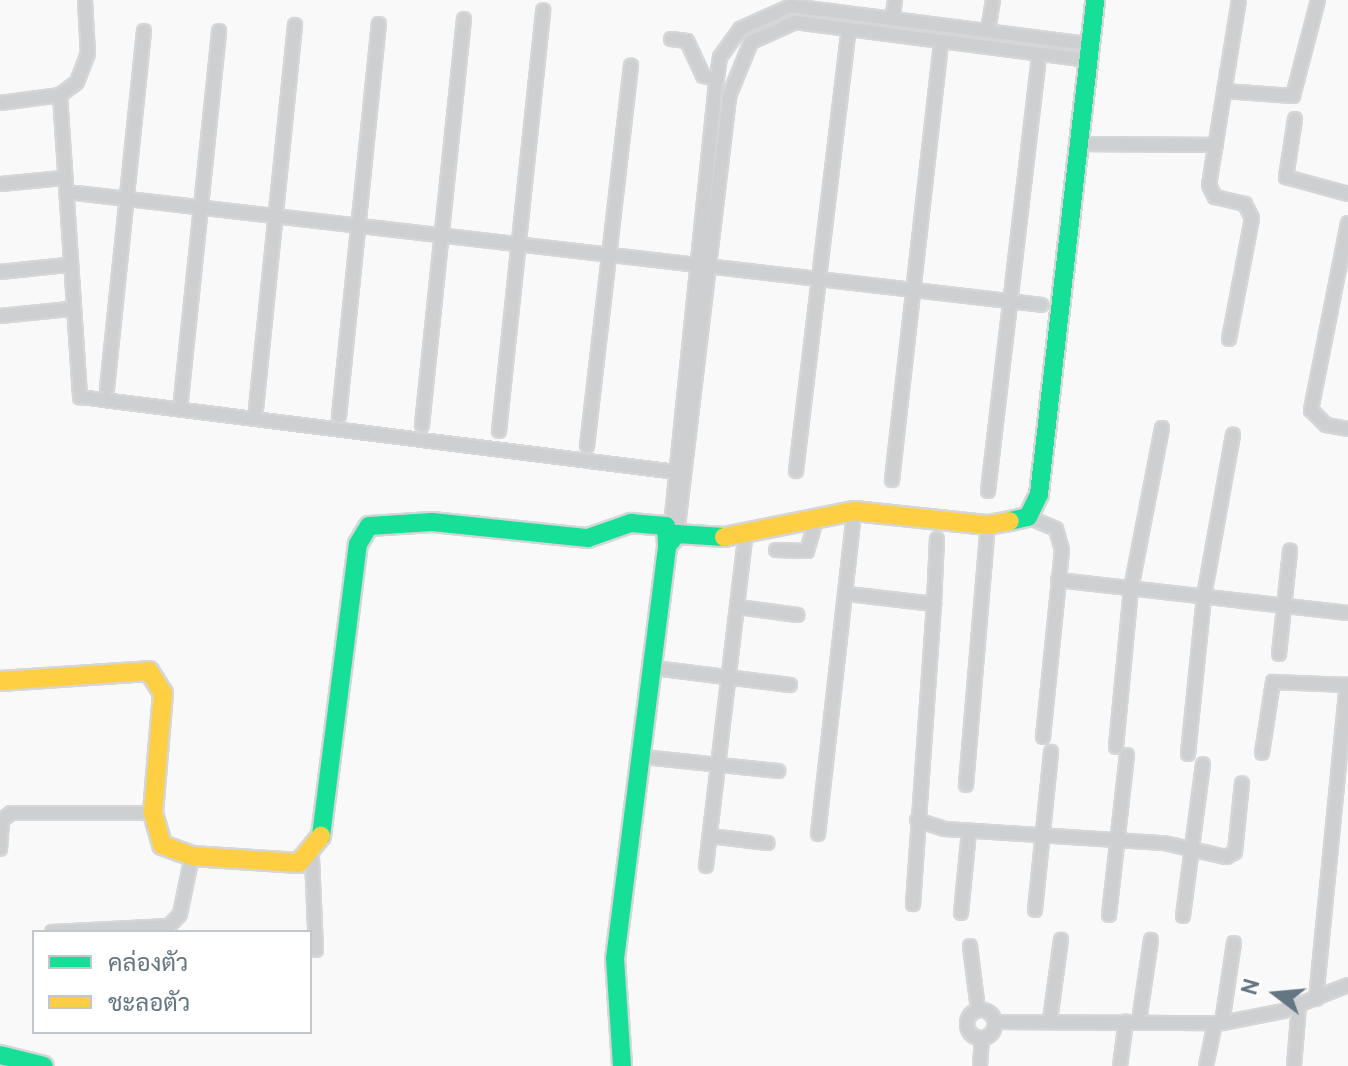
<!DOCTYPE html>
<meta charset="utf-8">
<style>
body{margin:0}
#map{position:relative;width:1348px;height:1066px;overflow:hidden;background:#f9f9f9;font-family:Overpass,Sarabun,sans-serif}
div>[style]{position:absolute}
.roads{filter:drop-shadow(2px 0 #d5d6d7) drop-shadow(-2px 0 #d5d6d7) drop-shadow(0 2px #d5d6d7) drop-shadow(0 -2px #d5d6d7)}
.street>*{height:12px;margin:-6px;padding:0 6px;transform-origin:6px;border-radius:6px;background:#cecfd0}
.street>.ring{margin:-6px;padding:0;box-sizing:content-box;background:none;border:12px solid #cecfd0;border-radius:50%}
.fast>*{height:18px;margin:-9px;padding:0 9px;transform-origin:9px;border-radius:9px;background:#16e098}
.slow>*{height:18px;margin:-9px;padding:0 9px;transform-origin:9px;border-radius:9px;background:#ffcf43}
span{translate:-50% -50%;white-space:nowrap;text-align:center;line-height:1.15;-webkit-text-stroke:8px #fff;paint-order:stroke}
.legend{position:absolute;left:32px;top:930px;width:280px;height:104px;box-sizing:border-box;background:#fff;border:2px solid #c1c8cd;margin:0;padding:10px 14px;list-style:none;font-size:24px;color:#657683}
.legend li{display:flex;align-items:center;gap:16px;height:40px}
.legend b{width:40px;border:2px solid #c1c8cd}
.north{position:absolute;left:1236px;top:954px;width:80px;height:80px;-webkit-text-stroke:6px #fff;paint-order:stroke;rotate:286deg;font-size:22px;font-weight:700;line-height:32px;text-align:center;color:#657683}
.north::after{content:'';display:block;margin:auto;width:28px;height:36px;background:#657683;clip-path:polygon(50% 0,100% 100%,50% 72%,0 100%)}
</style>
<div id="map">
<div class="roads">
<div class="street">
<i style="left:892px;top:20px;width:20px;rotate:-81deg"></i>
<i style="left:988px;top:31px;width:31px;rotate:-81deg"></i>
<i style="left:671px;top:39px;width:16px;rotate:7deg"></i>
<i style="left:687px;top:41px;width:38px;rotate:65deg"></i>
<i style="left:703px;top:76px;width:14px;rotate:12deg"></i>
<i style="left:1224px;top:91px;width:69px;rotate:4.1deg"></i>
<i style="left:1293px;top:96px;width:99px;rotate:-75.4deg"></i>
<i style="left:60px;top:95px;width:303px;rotate:86.2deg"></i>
<i style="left:80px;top:397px;width:609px;rotate:7.17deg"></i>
<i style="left:0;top:103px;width:61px;rotate:-7.6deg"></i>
<i style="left:60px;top:95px;width:21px;rotate:-37deg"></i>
<i style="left:77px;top:82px;width:30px;rotate:-69deg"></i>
<i style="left:88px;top:54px;width:54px;rotate:-93.2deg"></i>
<i style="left:1295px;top:119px;width:59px;rotate:98.8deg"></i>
<i style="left:1286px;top:177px;width:64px;rotate:15.3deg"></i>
<i style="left:1078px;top:144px;width:138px;rotate:0.4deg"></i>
<i style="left:1px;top:184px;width:62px;rotate:-5.5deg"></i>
<i style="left:76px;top:193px;width:972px;rotate:6.61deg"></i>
<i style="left:1348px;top:223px;width:191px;rotate:101.2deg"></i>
<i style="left:1311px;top:410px;width:21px;rotate:45deg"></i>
<i style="left:1326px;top:425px;width:22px;rotate:10deg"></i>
<i style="left:0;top:272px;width:67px;rotate:-6deg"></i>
<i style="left:0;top:316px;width:70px;rotate:-5.7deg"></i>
<i style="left:1229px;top:339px;width:123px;rotate:-79.2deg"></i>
<i style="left:1252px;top:218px;width:16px;rotate:-117deg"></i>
<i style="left:1245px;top:204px;width:31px;rotate:-167deg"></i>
<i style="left:1215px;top:197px;width:13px;rotate:-117deg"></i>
<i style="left:1209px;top:185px;width:187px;rotate:-80.8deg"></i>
<i style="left:107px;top:389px;width:360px;rotate:-84.1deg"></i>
<i style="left:181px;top:400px;width:371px;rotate:-84.1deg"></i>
<i style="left:256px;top:409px;width:386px;rotate:-84.2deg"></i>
<i style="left:339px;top:416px;width:394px;rotate:-84.2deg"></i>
<i style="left:422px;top:425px;width:408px;rotate:-84.1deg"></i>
<i style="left:499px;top:431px;width:423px;rotate:-84deg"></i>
<i style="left:587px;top:446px;width:383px;rotate:-83.4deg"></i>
<i style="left:796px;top:471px;width:445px;rotate:-83.2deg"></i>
<i style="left:892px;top:480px;width:441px;rotate:-83.6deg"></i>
<i style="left:988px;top:491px;width:438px;rotate:-83.3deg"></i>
<i style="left:1028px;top:517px;width:30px;rotate:23deg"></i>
<i style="left:1056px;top:529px;width:22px;rotate:74deg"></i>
<i style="left:1062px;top:550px;width:188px;rotate:95.8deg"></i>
<i style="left:671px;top:526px;width:436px;rotate:-84.2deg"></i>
<i style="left:715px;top:92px;width:35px;rotate:-82deg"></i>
<i style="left:720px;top:57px;width:34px;rotate:-54deg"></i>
<i style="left:740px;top:29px;width:56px;rotate:-24.3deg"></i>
<i style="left:791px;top:6px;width:300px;rotate:7.3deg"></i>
<i style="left:677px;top:534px;width:441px;rotate:-83.2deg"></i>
<i style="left:729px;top:96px;width:58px;rotate:-67.8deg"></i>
<i style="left:751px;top:42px;width:48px;rotate:-24.4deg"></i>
<i style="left:795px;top:22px;width:294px;rotate:7.4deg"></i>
<i style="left:776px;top:550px;width:31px;rotate:2deg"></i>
<i style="left:807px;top:551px;width:33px;rotate:-74deg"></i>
<i style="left:1058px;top:580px;width:292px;rotate:6.5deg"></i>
<i style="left:848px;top:594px;width:87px;rotate:6.6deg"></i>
<i style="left:934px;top:604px;width:301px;rotate:94deg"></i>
<i style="left:934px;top:604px;width:65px;rotate:-87.4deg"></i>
<i style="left:738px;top:607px;width:60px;rotate:7.7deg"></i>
<i style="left:1279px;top:654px;width:104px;rotate:-83.9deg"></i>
<i style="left:654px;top:668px;width:137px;rotate:7.1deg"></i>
<i style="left:1116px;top:747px;width:159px;rotate:-84.6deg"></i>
<i style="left:1131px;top:589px;width:164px;rotate:-79.1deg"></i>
<i style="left:1262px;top:753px;width:72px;rotate:-81.2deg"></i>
<i style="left:1273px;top:682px;width:75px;rotate:2.3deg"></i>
<i style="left:1188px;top:754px;width:159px;rotate:-84.2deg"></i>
<i style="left:1204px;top:596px;width:164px;rotate:-79.8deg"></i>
<i style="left:643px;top:757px;width:136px;rotate:5.9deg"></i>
<i style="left:966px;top:785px;width:261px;rotate:-85.2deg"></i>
<i style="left:917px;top:820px;width:29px;rotate:18deg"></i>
<i style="left:945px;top:829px;width:219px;rotate:3.7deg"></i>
<i style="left:1164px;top:843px;width:64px;rotate:12.7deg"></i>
<i style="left:1226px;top:857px;width:10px;rotate:-29deg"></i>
<i style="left:1235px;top:852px;width:69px;rotate:-84.2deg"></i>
<i style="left:818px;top:834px;width:325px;rotate:-83.6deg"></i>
<i style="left:710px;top:836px;width:58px;rotate:6.9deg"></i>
<i style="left:0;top:849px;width:29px;rotate:-86deg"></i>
<i style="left:2px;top:820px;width:11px;rotate:-38deg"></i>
<i style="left:11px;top:813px;width:142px"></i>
<i style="left:312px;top:858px;width:92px;rotate:87.5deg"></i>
<i style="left:706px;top:866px;width:330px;rotate:-83.2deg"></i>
<i style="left:1035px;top:910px;width:159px;rotate:-84.2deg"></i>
<i style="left:961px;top:913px;width:82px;rotate:-84.4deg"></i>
<i style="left:1109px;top:915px;width:161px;rotate:-83.6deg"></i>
<i style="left:1183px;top:916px;width:153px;rotate:-82.5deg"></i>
<i style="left:52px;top:932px;width:117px;rotate:-2.9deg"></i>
<i style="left:169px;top:926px;width:16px;rotate:-47deg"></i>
<i style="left:180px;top:914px;width:59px;rotate:-78.3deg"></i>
<i style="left:970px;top:946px;width:64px;rotate:82.8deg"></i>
<i style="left:1316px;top:999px;width:316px;rotate:-84.4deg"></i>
<i class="ring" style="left:967px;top:1010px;width:16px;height:16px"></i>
<i style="left:1050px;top:1020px;width:81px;rotate:-82.2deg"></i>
<i style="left:1139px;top:1021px;width:82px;rotate:-81.6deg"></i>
<i style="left:996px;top:1022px;width:226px;rotate:0.3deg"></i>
<i style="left:1222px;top:1023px;width:62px;rotate:-11.1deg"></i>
<i style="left:1283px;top:1011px;width:70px;rotate:-21.8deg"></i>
<i style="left:1222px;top:1023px;width:81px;rotate:-81.5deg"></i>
<i style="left:980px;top:1066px;width:27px;rotate:-86deg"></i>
<i style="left:1120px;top:1066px;width:45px;rotate:-82.4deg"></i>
<i style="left:1206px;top:1066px;width:44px;rotate:-78.2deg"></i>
<i style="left:1294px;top:1066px;width:61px;rotate:-85.3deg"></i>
</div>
<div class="fast">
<i style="left:1010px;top:521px;width:18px;rotate:-13deg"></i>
<i style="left:1028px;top:517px;width:25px;rotate:-64deg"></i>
<i style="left:1039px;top:494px;width:497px;rotate:-83.5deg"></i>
<i style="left:321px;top:836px;width:294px;rotate:-82.8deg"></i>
<i style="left:358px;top:544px;width:21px;rotate:-59deg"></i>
<i style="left:369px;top:526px;width:63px;rotate:-3.6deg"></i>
<i style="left:432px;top:522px;width:157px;rotate:5.9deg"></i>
<i style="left:588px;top:538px;width:46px;rotate:-19.2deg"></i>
<i style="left:631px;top:523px;width:35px;rotate:5deg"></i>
<i style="left:666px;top:526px;width:20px;rotate:87deg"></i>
<i style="left:0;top:1055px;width:45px;rotate:14deg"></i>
<i style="left:622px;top:1066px;width:107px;rotate:-93.7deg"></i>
<i style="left:615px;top:959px;width:416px;rotate:-82.8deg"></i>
<i style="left:667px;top:546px;width:16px;rotate:-50deg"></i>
<i style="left:677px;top:534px;width:47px;rotate:3.7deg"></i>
</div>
<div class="slow">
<i style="left:724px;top:537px;width:133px;rotate:-11.3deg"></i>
<i style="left:854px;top:511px;width:135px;rotate:6deg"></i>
<i style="left:988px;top:525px;width:22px;rotate:-10deg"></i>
<i style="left:0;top:681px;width:149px;rotate:-3.8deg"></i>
<i style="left:149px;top:671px;width:26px;rotate:58deg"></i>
<i style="left:163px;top:693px;width:120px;rotate:94.8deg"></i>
<i style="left:153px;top:813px;width:33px;rotate:74deg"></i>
<i style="left:162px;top:845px;width:32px;rotate:20deg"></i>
<i style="left:192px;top:856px;width:107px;rotate:3.7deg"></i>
<i style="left:299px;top:863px;width:35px;rotate:-51deg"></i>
</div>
</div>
<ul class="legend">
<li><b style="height:10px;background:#16e098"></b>คล่องตัว</li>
<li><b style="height:10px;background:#ffcf43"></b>ชะลอตัว</li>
</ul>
<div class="north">N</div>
</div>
